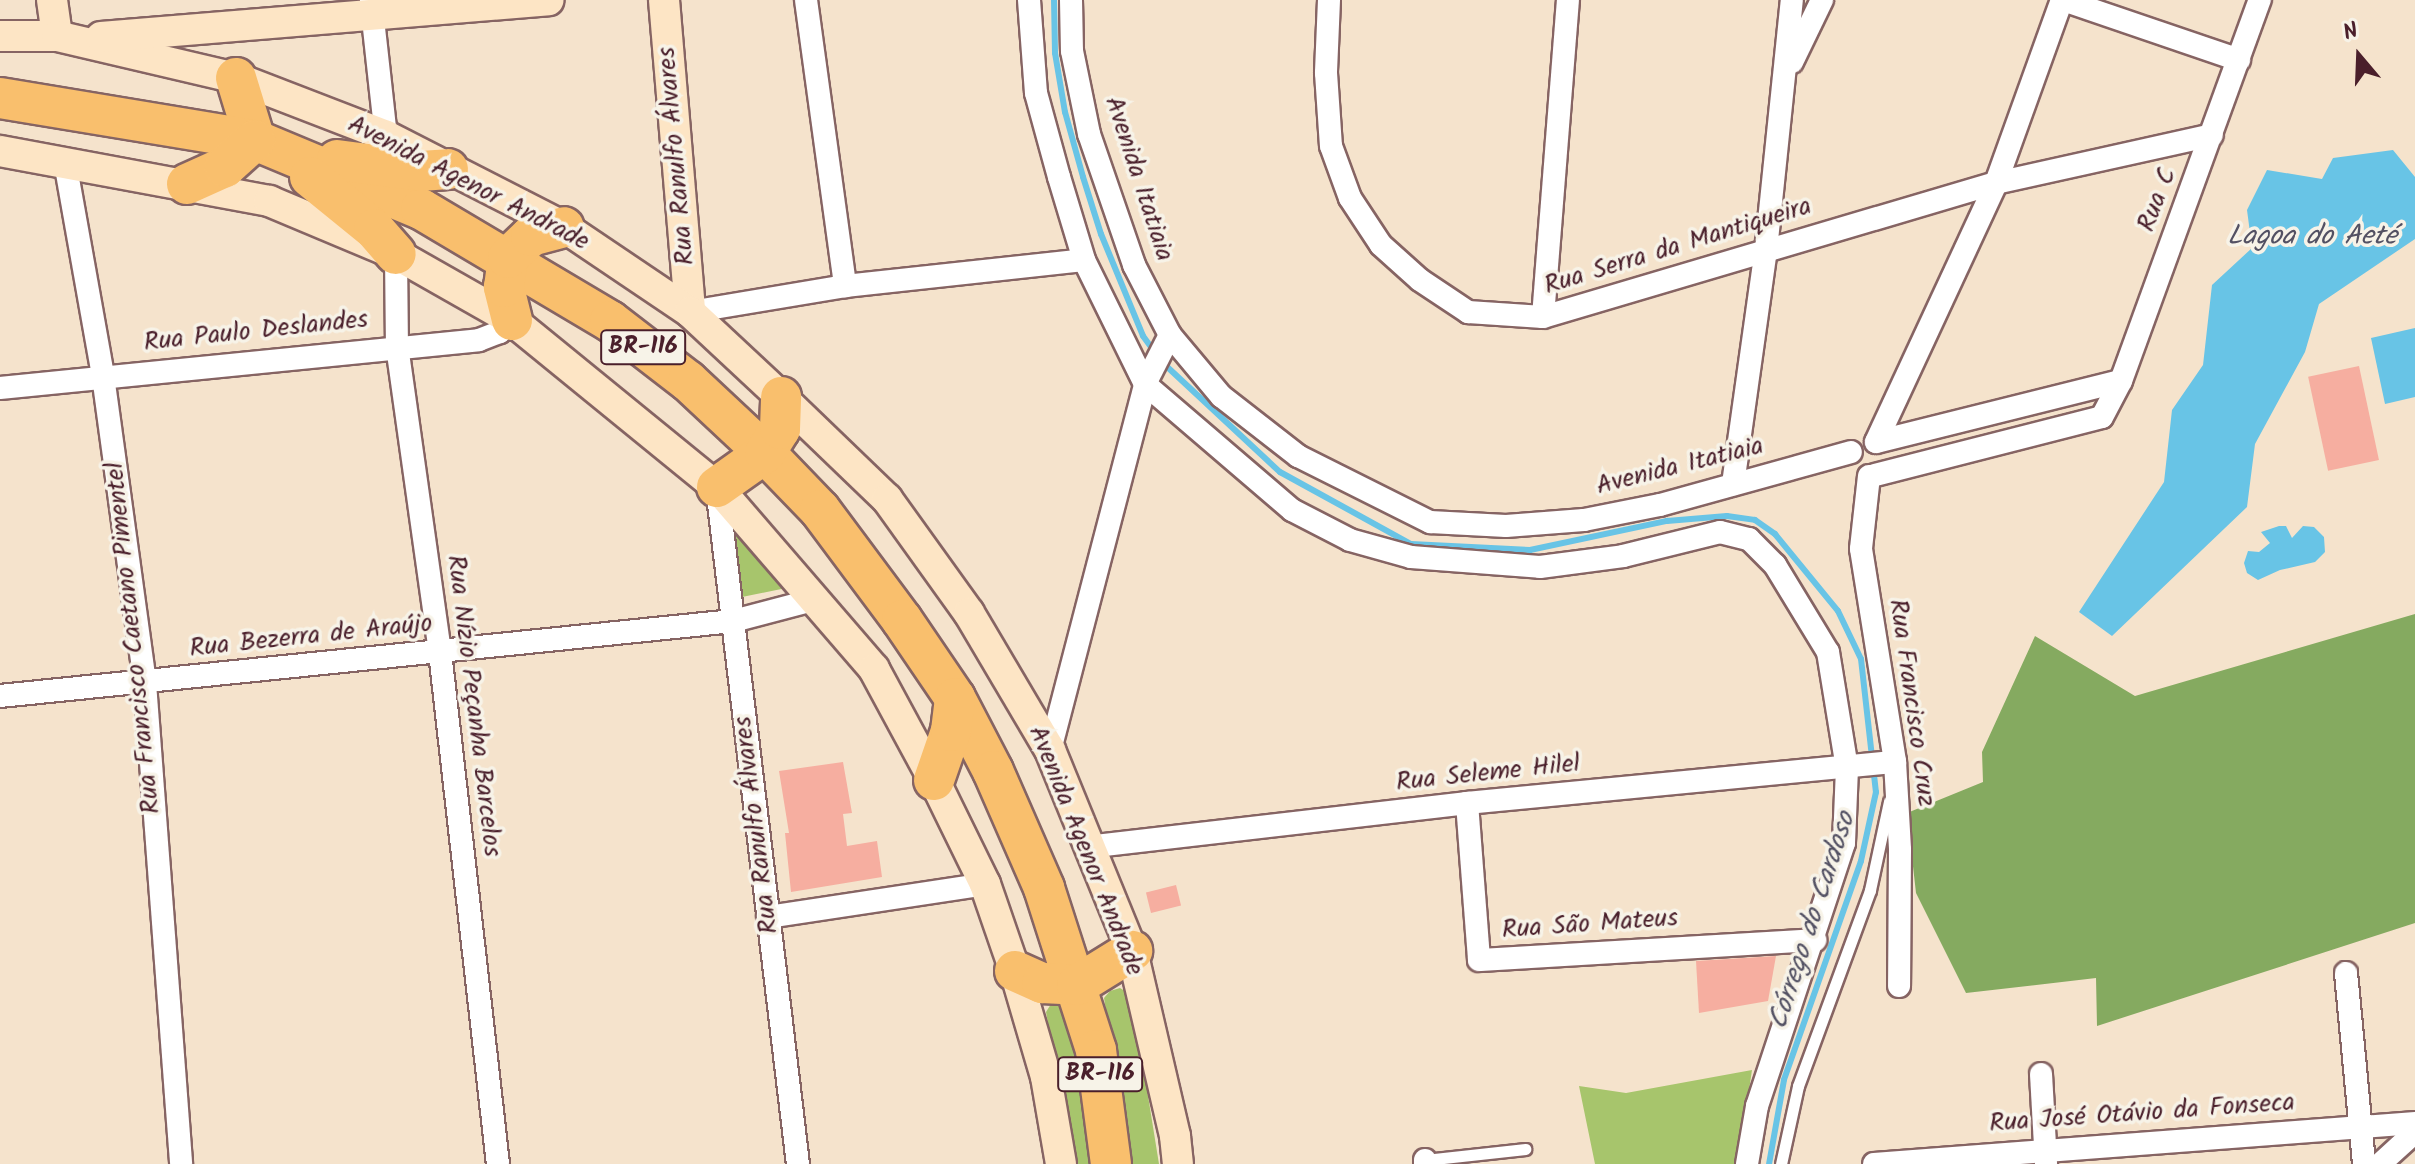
<!DOCTYPE html>
<meta charset="utf-8">
<style>
body{margin:0}
#map{position:relative;width:2415px;height:1164px;overflow:hidden;background:#f5e3cc;font-family:Kalam,sans-serif}
div>[style]{position:absolute}
.green>*{inset:0;background:#a7c56c}
.forest>*{inset:0;background:#85aa60}
.water>*{inset:0;background:#68c4e6}
.stream>*{height:6px;margin:-3px;padding:0 3px;transform-origin:3px;border-radius:3px;background:#68c4e6}
.building>*{inset:0;background:#f6aea0;transform-origin:0 0}
.roads{filter:drop-shadow(2px 0 #866463) drop-shadow(-2px 0 #866463) drop-shadow(0 2px #866463) drop-shadow(0 -2px #866463)}
.lane>*{height:11px;margin:-5.5px;padding:0 5.5px;transform-origin:5.5px;border-radius:5.5px;background:#fff}
.street>*{height:22px;margin:-11px;padding:0 11px;transform-origin:11px;border-radius:11px;background:#fff}
.secondary>*{height:30px;margin:-15px;padding:0 15px;transform-origin:15px;border-radius:15px;background:#fde5c5}
.highway>*{height:40px;margin:-20px;padding:0 20px;transform-origin:20px;border-radius:20px;background:#f9bf6d}
span{translate:-50% -50%;white-space:nowrap;text-align:center;line-height:1.15;-webkit-text-stroke:7px #f7f3e8;paint-order:stroke}
.shield-label span{padding:2px 6px;background:#f7f3e8;border:2px solid;border-radius:6px;-webkit-text-stroke-width:0}
.shield-label{font-size:24px;color:#4a1f2b;font-weight:700}
.street-label{font-size:26px;color:#4a1f2b}
.water-label{font-size:28px;color:#535163;font-style:italic}
.north{position:absolute;left:2319px;top:16px;width:80px;height:80px;-webkit-text-stroke:6px #f7f3e8;paint-order:stroke;rotate:341deg;font-size:22px;font-weight:700;line-height:32px;text-align:center;color:#4a1f2b}
.north::after{content:'';display:block;margin:auto;width:28px;height:36px;background:#4a1f2b;clip-path:polygon(50% 0,100% 100%,50% 72%,0 100%)}
</style>
<div id="map">
<div class="green">
<i style="clip-path:polygon(735px 534px,754px 546px,791px 587px,742px 597px)"></i>
<i style="clip-path:polygon(1120px 988px,1128px 993px,1134px 1009px,1159px 1164px,1130px 1164px,1104px 998px,1110px 991px)"></i>
<i style="clip-path:polygon(1063px 998px,1071px 1004px,1099px 1164px,1073px 1164px,1046px 1012px,1051px 1004px)"></i>
<i style="clip-path:polygon(1752px 1070px,1738px 1164px,1595px 1164px,1579px 1086px,1626px 1093px)"></i>
</div>
<div class="forest">
<i style="clip-path:polygon(2415px 614px,2415px 923px,2097px 1026px,2096px 978px,1966px 993px,1916px 893px,1907px 813px,1983px 782px,1982px 752px,2035px 636px,2135px 696px)"></i>
</div>
<div class="water">
<i style="clip-path:polygon(2393px 150px,2415px 177px,2415px 239px,2319px 304px,2305px 352px,2255px 444px,2247px 507px,2112px 636px,2079px 612px,2164px 482px,2172px 410px,2203px 365px,2212px 285px,2252px 248px,2247px 210px,2267px 170px,2322px 179px,2333px 158px)"></i>
<i style="clip-path:polygon(2415px 328px,2415px 397px,2385px 404px,2371px 338px)"></i>
<i style="clip-path:polygon(2279px 526px,2286px 526px,2292px 538px,2303px 526px,2314px 527px,2324px 537px,2325px 552px,2315px 562px,2280px 570px,2258px 580px,2247px 573px,2244px 563px,2248px 551px,2259px 552px,2270px 543px,2261px 532px)"></i>
</div>
<div class="stream">
<i style="left:1054px;top:0;width:53px;rotate:88.9deg"></i>
<i style="left:1055px;top:53px;width:60px;rotate:80.4deg"></i>
<i style="left:1065px;top:112px;width:67px;rotate:74.5deg"></i>
<i style="left:1083px;top:177px;width:60px;rotate:72.5deg"></i>
<i style="left:1101px;top:234px;width:110px;rotate:67.6deg"></i>
<i style="left:1143px;top:336px;width:22px;rotate:54deg"></i>
<i style="left:1163px;top:363px;width:160px;rotate:43deg"></i>
<i style="left:1280px;top:472px;width:149px;rotate:28.8deg"></i>
<i style="left:1411px;top:544px;width:119px;rotate:2.9deg"></i>
<i style="left:1530px;top:550px;width:140px;rotate:-12deg"></i>
<i style="left:1667px;top:521px;width:60px;rotate:-4.8deg"></i>
<i style="left:1727px;top:516px;width:28px;rotate:8deg"></i>
<i style="left:1755px;top:520px;width:24px;rotate:35deg"></i>
<i style="left:1775px;top:534px;width:99px;rotate:50.7deg"></i>
<i style="left:1838px;top:611px;width:53px;rotate:64.4deg"></i>
<i style="left:1861px;top:659px;width:134px;rotate:83.6deg"></i>
<i style="left:1876px;top:792px;width:71px;rotate:102.3deg"></i>
<i style="left:1861px;top:861px;width:232px;rotate:109.4deg"></i>
<i style="left:1784px;top:1080px;width:85px;rotate:100.1deg"></i>
</div>
<div class="building">
<i style="left:2359px;top:366px;width:96px;height:52px;rotate:78deg"></i>
<i style="clip-path:polygon(843px 762px,852px 813px,843px 814px,847px 846px,877px 841px,882px 877px,791px 892px,785px 833px,789px 833px,779px 771px)"></i>
<i style="left:1176px;top:885px;width:21px;height:31px;rotate:76deg"></i>
<i style="clip-path:polygon(1776px 956px,1768px 1001px,1699px 1013px,1696px 961px)"></i>
</div>
<div class="roads">
<div class="lane">
<i style="left:1425px;top:1160px;width:101px;rotate:-6.3deg"></i>
<i style="left:1781px;top:1164px;width:80px;rotate:-77.7deg"></i>
<i style="left:1798px;top:1086px;width:209px;rotate:-69.8deg"></i>
<i style="left:1870px;top:890px;width:91px;rotate:-77.9deg"></i>
</div>
<div class="street">
<i style="left:806px;top:0;width:289px;rotate:82.2deg"></i>
<i style="left:1029px;top:0;width:93px;rotate:85.7deg"></i>
<i style="left:1036px;top:93px;width:87px;rotate:74.7deg"></i>
<i style="left:1059px;top:177px;width:87px;rotate:73.2deg"></i>
<i style="left:1084px;top:260px;width:138px;rotate:63.8deg"></i>
<i style="left:1145px;top:384px;width:194px;rotate:40.6deg"></i>
<i style="left:1292px;top:510px;width:65px;rotate:27.3deg"></i>
<i style="left:1350px;top:540px;width:63px;rotate:15.6deg"></i>
<i style="left:1411px;top:557px;width:129px;rotate:4.4deg"></i>
<i style="left:1540px;top:567px;width:84px;rotate:-7.5deg"></i>
<i style="left:1623px;top:556px;width:100px;rotate:-13.9deg"></i>
<i style="left:1720px;top:532px;width:30px;rotate:14deg"></i>
<i style="left:1749px;top:539px;width:37px;rotate:45deg"></i>
<i style="left:1775px;top:565px;width:102px;rotate:58.7deg"></i>
<i style="left:1828px;top:652px;width:118px;rotate:80.7deg"></i>
<i style="left:1847px;top:768px;width:75px;rotate:92.3deg"></i>
<i style="left:1844px;top:843px;width:277px;rotate:108.3deg"></i>
<i style="left:1757px;top:1106px;width:59px;rotate:99.8deg"></i>
<i style="left:1071px;top:0;width:51px;rotate:88.9deg"></i>
<i style="left:1072px;top:51px;width:85px;rotate:78.4deg"></i>
<i style="left:1089px;top:134px;width:139px;rotate:71deg"></i>
<i style="left:1134px;top:265px;width:79px;rotate:62.8deg"></i>
<i style="left:1170px;top:335px;width:80px;rotate:50.1deg"></i>
<i style="left:1221px;top:396px;width:98px;rotate:37.9deg"></i>
<i style="left:1298px;top:456px;width:148px;rotate:26.6deg"></i>
<i style="left:1430px;top:522px;width:76px;rotate:3deg"></i>
<i style="left:1506px;top:526px;width:78px;rotate:-4.4deg"></i>
<i style="left:1584px;top:520px;width:77px;rotate:-11.2deg"></i>
<i style="left:1660px;top:505px;width:198px;rotate:-15.5deg"></i>
<i style="left:1329px;top:0;width:73px;rotate:92.4deg"></i>
<i style="left:1326px;top:73px;width:73px;rotate:86.1deg"></i>
<i style="left:1331px;top:146px;width:55px;rotate:69.9deg"></i>
<i style="left:1350px;top:198px;width:56px;rotate:56.6deg"></i>
<i style="left:1381px;top:245px;width:52px;rotate:41.9deg"></i>
<i style="left:1420px;top:280px;width:58px;rotate:33.7deg"></i>
<i style="left:1468px;top:312px;width:75px;rotate:3.8deg"></i>
<i style="left:1543px;top:317px;width:472px;rotate:-16.5deg"></i>
<i style="left:1996px;top:183px;width:221px;rotate:-12.5deg"></i>
<i style="left:2063px;top:0;width:186px;rotate:18.8deg"></i>
<i style="left:371px;top:1px;width:136px;rotate:83.7deg"></i>
<i style="left:1792px;top:62px;width:69px;rotate:-64.2deg"></i>
<i style="left:65px;top:162px;width:217px;rotate:79.9deg"></i>
<i style="left:103px;top:376px;width:310px;rotate:82.2deg"></i>
<i style="left:145px;top:683px;width:482px;rotate:85.7deg"></i>
<i style="left:396px;top:254px;width:92px;rotate:89.4deg"></i>
<i style="left:397px;top:346px;width:309px;rotate:82deg"></i>
<i style="left:440px;top:652px;width:515px;rotate:83.54deg"></i>
<i style="left:690px;top:312px;width:157px;rotate:-9.5deg"></i>
<i style="left:845px;top:286px;width:240px;rotate:-6.2deg"></i>
<i style="left:1543px;top:317px;width:318px;rotate:-85.5deg"></i>
<i style="left:0;top:388px;width:481px;rotate:-5.7deg"></i>
<i style="left:479px;top:340px;width:22px;rotate:-21deg"></i>
<i style="left:500px;top:332px;width:17px;rotate:-45deg"></i>
<i style="left:1876px;top:442px;width:285px;rotate:-65.1deg"></i>
<i style="left:1996px;top:183px;width:195px;rotate:-70.2deg"></i>
<i style="left:1876px;top:442px;width:252px;rotate:-14deg"></i>
<i style="left:1875px;top:475px;width:234px;rotate:-14.3deg"></i>
<i style="left:2102px;top:417px;width:41px;rotate:-62.2deg"></i>
<i style="left:2121px;top:381px;width:406px;rotate:-70deg"></i>
<i style="left:1869px;top:476px;width:73px;rotate:96.3deg"></i>
<i style="left:1861px;top:549px;width:216px;rotate:80.9deg"></i>
<i style="left:1895px;top:762px;width:88px;rotate:86.7deg"></i>
<i style="left:1900px;top:850px;width:136px;rotate:90.4deg"></i>
<i style="left:1733px;top:484px;width:236px;rotate:-82deg"></i>
<i style="left:1766px;top:250px;width:251px;rotate:-84.1deg"></i>
<i style="left:717px;top:487px;width:682px;rotate:83.18deg"></i>
<i style="left:0;top:696px;width:737px;rotate:-5.84deg"></i>
<i style="left:733px;top:621px;width:87px;rotate:-14.7deg"></i>
<i style="left:1050px;top:750px;width:378px;rotate:-75.4deg"></i>
<i style="left:1145px;top:384px;width:55px;rotate:-63deg"></i>
<i style="left:1467px;top:803px;width:157px;rotate:85.6deg"></i>
<i style="left:1479px;top:960px;width:337px;rotate:-3.4deg"></i>
<i style="left:1087px;top:847px;width:383px;rotate:-6.6deg"></i>
<i style="left:1467px;top:803px;width:430px;rotate:-5.5deg"></i>
<i style="left:768px;top:917px;width:219px;rotate:-8.6deg"></i>
<i style="left:2346px;top:973px;width:192px;rotate:84.6deg"></i>
<i style="left:2041px;top:1074px;width:90px;rotate:86.8deg"></i>
<i style="left:1425px;top:1160px;width:4px;rotate:90deg"></i>
<i style="left:1874px;top:1164px;width:543px;rotate:-4.33deg"></i>
<i style="left:2380px;top:1164px;width:47px;rotate:-42.4deg"></i>
</div>
<div class="secondary">
<i style="left:52px;top:0;width:36px;rotate:82deg"></i>
<i style="left:664px;top:0;width:313px;rotate:85.2deg"></i>
<i style="left:0;top:36px;width:57px"></i>
<i style="left:57px;top:36px;width:184px;rotate:13.2deg"></i>
<i style="left:236px;top:78px;width:161px;rotate:21.1deg"></i>
<i style="left:386px;top:136px;width:200px;rotate:27.1deg"></i>
<i style="left:564px;top:227px;width:152px;rotate:34deg"></i>
<i style="left:690px;top:312px;width:125px;rotate:43deg"></i>
<i style="left:781px;top:397px;width:147px;rotate:43.9deg"></i>
<i style="left:887px;top:499px;width:140px;rotate:54.3deg"></i>
<i style="left:969px;top:613px;width:159px;rotate:59.4deg"></i>
<i style="left:1050px;top:750px;width:217px;rotate:67.8deg"></i>
<i style="left:1132px;top:951px;width:190px;rotate:76.9deg"></i>
<i style="left:1175px;top:1136px;width:28px;rotate:84deg"></i>
<i style="left:101px;top:37px;width:449px;rotate:-4.7deg"></i>
<i style="left:0;top:151px;width:274px;rotate:10.5deg"></i>
<i style="left:269px;top:201px;width:138px;rotate:22.7deg"></i>
<i style="left:396px;top:254px;width:133px;rotate:29.6deg"></i>
<i style="left:512px;top:320px;width:264px;rotate:39.2deg"></i>
<i style="left:717px;top:487px;width:240px;rotate:49.2deg"></i>
<i style="left:874px;top:669px;width:126px;rotate:61.6deg"></i>
<i style="left:934px;top:780px;width:116px;rotate:63.9deg"></i>
<i style="left:985px;top:884px;width:92px;rotate:71deg"></i>
<i style="left:1015px;top:971px;width:110px;rotate:73.7deg"></i>
<i style="left:1046px;top:1077px;width:88px;rotate:80.2deg"></i>
</div>
<div class="highway">
<i style="left:236px;top:78px;width:65px;rotate:73deg"></i>
<i style="left:0;top:98px;width:258px;rotate:9.4deg"></i>
<i style="left:255px;top:140px;width:180px;rotate:22.6deg"></i>
<i style="left:421px;top:209px;width:220px;rotate:30.7deg"></i>
<i style="left:610px;top:321px;width:98px;rotate:37.6deg"></i>
<i style="left:688px;top:381px;width:105px;rotate:43.1deg"></i>
<i style="left:765px;top:453px;width:79px;rotate:46deg"></i>
<i style="left:820px;top:510px;width:137px;rotate:53.3deg"></i>
<i style="left:902px;top:620px;width:94px;rotate:55.8deg"></i>
<i style="left:955px;top:698px;width:82px;rotate:62.5deg"></i>
<i style="left:993px;top:771px;width:128px;rotate:66.4deg"></i>
<i style="left:1044px;top:888px;width:170px;rotate:72.2deg"></i>
<i style="left:1096px;top:1050px;width:115px;rotate:82.5deg"></i>
<i style="left:337px;top:160px;width:85px;rotate:7.5deg"></i>
<i style="left:421px;top:171px;width:27px;rotate:-4deg"></i>
<i style="left:310px;top:177px;width:82px;rotate:39.1deg"></i>
<i style="left:374px;top:229px;width:33px;rotate:49deg"></i>
<i style="left:187px;top:184px;width:42px;rotate:-24.1deg"></i>
<i style="left:225px;top:167px;width:40px;rotate:-42deg"></i>
<i style="left:512px;top:320px;width:34px;rotate:-104deg"></i>
<i style="left:504px;top:287px;width:29px;rotate:-82deg"></i>
<i style="left:508px;top:258px;width:32px;rotate:-44deg"></i>
<i style="left:531px;top:236px;width:34px;rotate:-15deg"></i>
<i style="left:717px;top:487px;width:59px;rotate:-35.3deg"></i>
<i style="left:765px;top:453px;width:28px;rotate:-58deg"></i>
<i style="left:780px;top:429px;width:32px;rotate:-88deg"></i>
<i style="left:934px;top:780px;width:52px;rotate:-70.9deg"></i>
<i style="left:951px;top:731px;width:33px;rotate:-83deg"></i>
<i style="left:1015px;top:971px;width:30px;rotate:24deg"></i>
<i style="left:1042px;top:983px;width:35px;rotate:3deg"></i>
<i style="left:1077px;top:985px;width:65px;rotate:-31.7deg"></i>
</div>
</div>
<div class="shield-label">
<span style="left:643px;top:347px">BR-116</span>
<span style="left:1100px;top:1074px">BR-116</span>
</div>
<div class="street-label">
<span style="left:677px;top:156px;rotate:-95deg">Rua Ranulfo Álvares</span>
<span style="left:1138px;top:179px;rotate:72deg">Avenida Itatiaia</span>
<span style="left:468px;top:184px;rotate:27deg">Avenida Agenor Andrade</span>
<span style="left:2158px;top:200px;rotate:-69deg">Rua C</span>
<span style="left:1678px;top:247px;rotate:-17deg">Rua Serra da Mantiqueira</span>
<span style="left:256px;top:332px;rotate:-6deg">Rua Paulo Deslandes</span>
<span style="left:1680px;top:467px;rotate:-14deg">Avenida Itatiaia</span>
<span style="left:311px;top:637px;rotate:-6deg">Rua Bezerra de Araújo</span>
<span style="left:134px;top:638px;rotate:-96deg">Rua Francisco Caetano Pimentel</span>
<span style="left:1911px;top:703px;rotate:82deg">Rua Francisco Cruz</span>
<span style="left:473px;top:706px;rotate:83deg">Rua Nízio Peçanha Barcelos</span>
<span style="left:1488px;top:774px;rotate:-6deg">Rua Seleme Hilel</span>
<span style="left:757px;top:825px;rotate:-97deg">Rua Ranulfo Álvares</span>
<span style="left:1085px;top:851px;rotate:68deg">Avenida Agenor Andrade</span>
<span style="left:1590px;top:925px;rotate:-4deg">Rua São Mateus</span>
<span style="left:2142px;top:1114px;rotate:-4deg">Rua José Otávio da Fonseca</span>
</div>
<div class="water-label">
<span style="left:2312px;top:237px">Lagoa do Aeté</span>
<span style="left:1813px;top:921px;rotate:-72deg">Córrego do Cardoso</span>
</div>
<div class="north">N</div>
</div>
